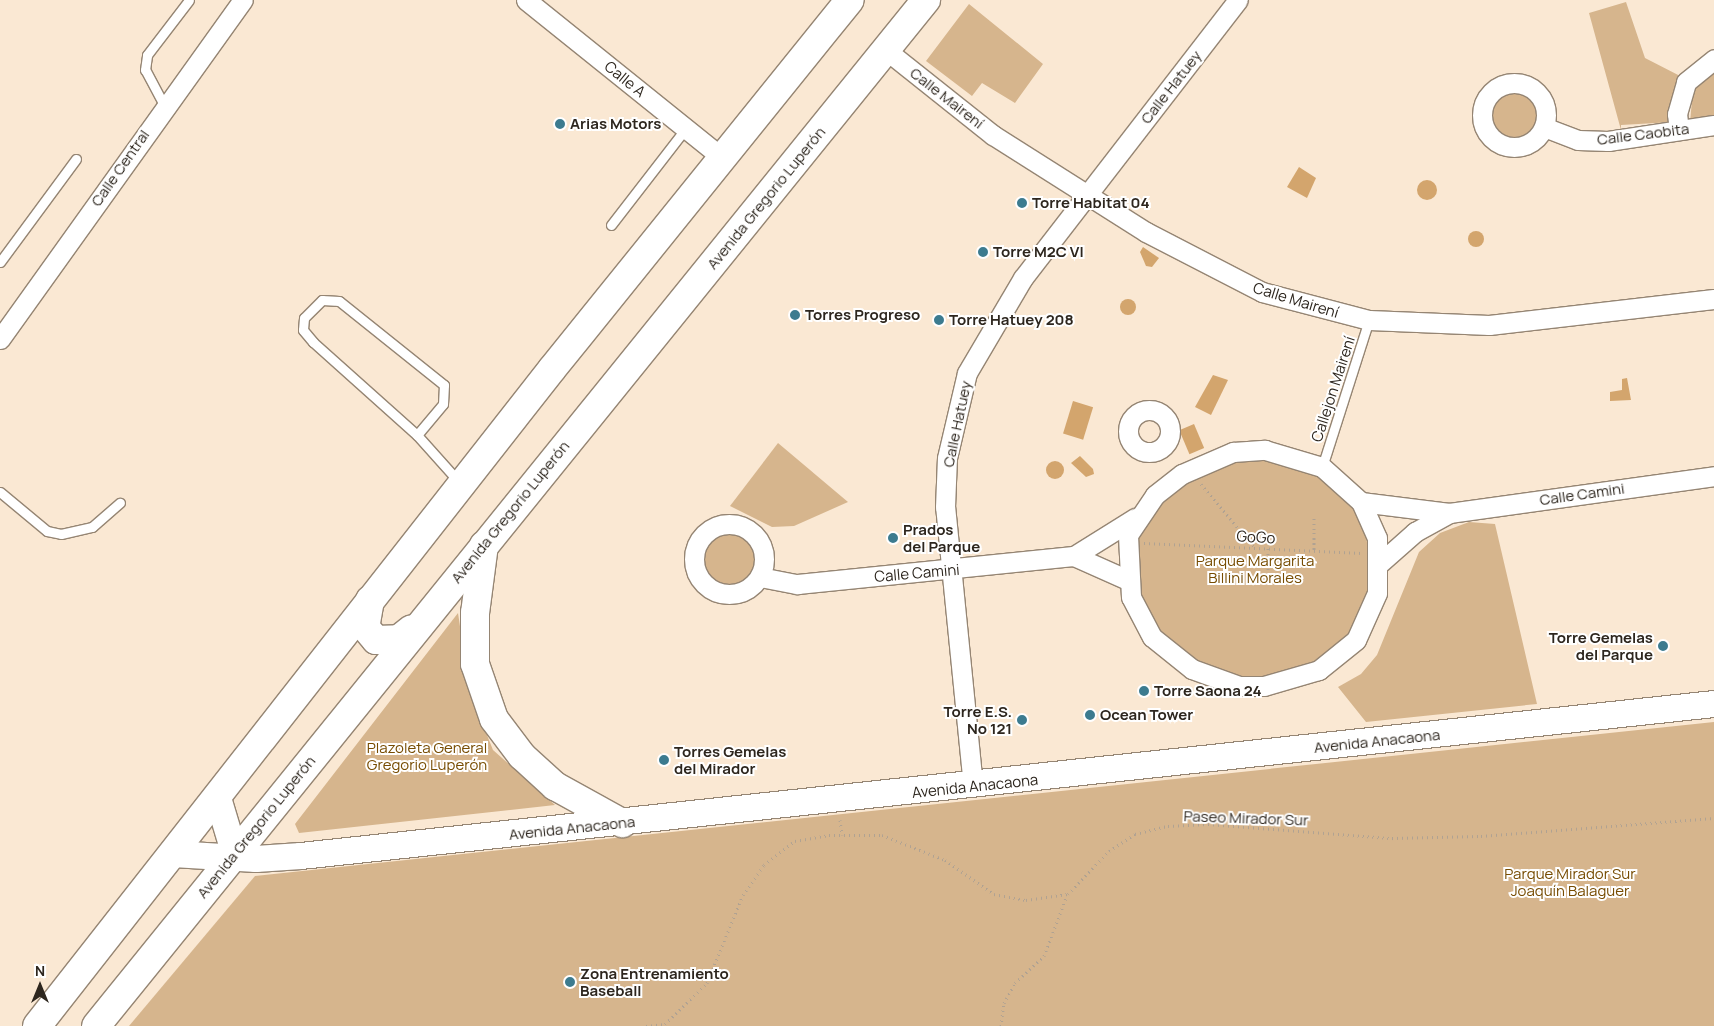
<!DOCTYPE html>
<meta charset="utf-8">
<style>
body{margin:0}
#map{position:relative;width:1714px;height:1026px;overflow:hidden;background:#fae8d3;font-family:Manrope,sans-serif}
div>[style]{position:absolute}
.green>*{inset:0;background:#d6b58d}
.round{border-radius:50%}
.water>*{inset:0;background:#d3a56d;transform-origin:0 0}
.path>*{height:3px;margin-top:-1.5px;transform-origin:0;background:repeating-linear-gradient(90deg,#b0a292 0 1px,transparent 0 5px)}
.roads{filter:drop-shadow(1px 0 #958573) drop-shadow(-1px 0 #958573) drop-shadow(0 1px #958573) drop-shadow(0 -1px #958573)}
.lane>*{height:9px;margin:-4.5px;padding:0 4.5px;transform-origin:4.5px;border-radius:4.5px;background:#fff}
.street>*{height:19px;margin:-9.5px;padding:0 9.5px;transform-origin:9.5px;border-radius:9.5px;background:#fff}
.street>.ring{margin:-9.5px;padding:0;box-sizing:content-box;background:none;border:19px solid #fff;border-radius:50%}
.secondary>*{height:26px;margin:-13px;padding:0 13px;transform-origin:13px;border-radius:13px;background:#fff}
.primary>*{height:28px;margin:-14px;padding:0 14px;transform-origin:14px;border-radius:14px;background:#fff}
.dots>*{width:14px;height:14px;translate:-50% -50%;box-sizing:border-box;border:2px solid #fff;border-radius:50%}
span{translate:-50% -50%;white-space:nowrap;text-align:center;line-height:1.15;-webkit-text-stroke:4px #fff;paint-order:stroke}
.street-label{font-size:15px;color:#2d261e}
.poi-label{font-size:15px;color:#2d261e;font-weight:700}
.left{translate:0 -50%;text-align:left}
.right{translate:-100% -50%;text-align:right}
.park-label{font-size:15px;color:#774c02}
.north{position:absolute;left:15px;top:961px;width:50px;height:50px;-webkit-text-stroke:4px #fff;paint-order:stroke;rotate:0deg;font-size:14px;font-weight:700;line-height:20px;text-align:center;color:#2d261e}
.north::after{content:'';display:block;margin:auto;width:18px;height:22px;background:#2d261e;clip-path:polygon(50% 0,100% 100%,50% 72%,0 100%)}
</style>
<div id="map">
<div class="green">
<i style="clip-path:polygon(1626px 2px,1645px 58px,1684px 78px,1673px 122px,1621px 125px,1621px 130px,1589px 13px)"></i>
<i style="clip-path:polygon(969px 4px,1043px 64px,1015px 103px,982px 83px,972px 96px,926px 61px)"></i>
<i style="clip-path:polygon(1714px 67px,1714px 120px,1690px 123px,1693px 88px)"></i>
<i class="round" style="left:1490px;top:91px;width:48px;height:48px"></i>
<i style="clip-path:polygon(778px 443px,848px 502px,794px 526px,772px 527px,730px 506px)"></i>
<i style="clip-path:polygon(1263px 455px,1319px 472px,1361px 513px,1374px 576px,1357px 632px,1295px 675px,1243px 682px,1178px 655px,1142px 612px,1133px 576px,1135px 537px,1142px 518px,1204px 467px)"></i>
<i style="clip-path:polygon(1469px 522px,1495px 524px,1537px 704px,1366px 722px,1338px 687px,1361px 674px,1377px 655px,1419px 552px,1440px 533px)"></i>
<i class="round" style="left:700px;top:531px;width:56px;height:56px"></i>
<i style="clip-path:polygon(458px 613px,470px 693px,493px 750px,555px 805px,299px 833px,295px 824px)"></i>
<i style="clip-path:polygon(1714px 722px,1714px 1026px,129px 1026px,255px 876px)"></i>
</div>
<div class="water">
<i style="clip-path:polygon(1299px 167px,1316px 178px,1307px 198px,1287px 187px)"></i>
<i class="round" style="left:1417px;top:180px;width:20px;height:20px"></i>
<i class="round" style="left:1468px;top:231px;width:16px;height:16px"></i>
<i style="clip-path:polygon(1143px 247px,1159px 258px,1152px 267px,1146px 266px,1140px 252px)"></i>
<i class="round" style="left:1120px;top:299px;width:16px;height:16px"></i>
<i style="clip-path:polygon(1213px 375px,1228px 380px,1211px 415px,1195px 407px)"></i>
<i style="clip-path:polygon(1627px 378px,1631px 400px,1610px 401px,1610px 392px,1622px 390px,1622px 379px)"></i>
<i style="left:1073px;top:401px;width:21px;height:34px;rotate:17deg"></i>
<i style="left:1194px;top:424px;width:26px;height:16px;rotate:67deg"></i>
<i style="clip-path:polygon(1080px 456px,1093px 469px,1094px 474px,1086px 477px,1071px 463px)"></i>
<i class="round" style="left:1046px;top:461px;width:18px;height:18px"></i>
</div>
<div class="path">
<i style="left:1201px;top:484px;width:85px;rotate:49.8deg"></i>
<i style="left:1314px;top:518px;width:33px;rotate:90deg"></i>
<i style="left:1144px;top:543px;width:218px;rotate:2.6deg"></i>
<i style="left:1268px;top:584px;width:36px;rotate:-90deg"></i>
<i style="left:840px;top:820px;width:15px;rotate:82deg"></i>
<i style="left:646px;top:1026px;width:19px;rotate:-6deg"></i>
<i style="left:665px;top:1024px;width:59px;rotate:-44.3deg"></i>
<i style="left:707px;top:983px;width:95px;rotate:-67.8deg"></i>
<i style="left:743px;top:895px;width:37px;rotate:-55deg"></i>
<i style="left:764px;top:865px;width:39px;rotate:-38deg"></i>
<i style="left:795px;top:841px;width:35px;rotate:-10deg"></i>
<i style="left:829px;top:835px;width:53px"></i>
<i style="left:882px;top:835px;width:68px;rotate:21.6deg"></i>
<i style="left:945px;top:860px;width:60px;rotate:34.8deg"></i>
<i style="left:994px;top:894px;width:33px;rotate:11deg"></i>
<i style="left:1026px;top:900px;width:42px;rotate:-8.1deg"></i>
<i style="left:1068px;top:894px;width:59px;rotate:-46.4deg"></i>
<i style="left:1109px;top:851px;width:31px;rotate:-33deg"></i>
<i style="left:1135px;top:834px;width:34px;rotate:-14deg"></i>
<i style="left:1168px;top:826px;width:40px;rotate:-2.9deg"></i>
<i style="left:1208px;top:824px;width:185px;rotate:4.4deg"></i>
<i style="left:1392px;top:838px;width:89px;rotate:-1.3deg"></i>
<i style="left:1481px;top:836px;width:234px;rotate:-4.4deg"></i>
<i style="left:1001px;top:1026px;width:23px;rotate:-83deg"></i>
<i style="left:1004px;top:1003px;width:23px;rotate:-61deg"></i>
<i style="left:1015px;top:983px;width:40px;rotate:-43deg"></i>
<i style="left:1044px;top:956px;width:65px;rotate:-69.3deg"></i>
</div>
<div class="roads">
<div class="lane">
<i style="left:164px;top:105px;width:40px;rotate:-118deg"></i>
<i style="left:145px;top:70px;width:15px;rotate:-82deg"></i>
<i style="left:147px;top:55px;width:69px;rotate:-52.6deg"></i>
<i style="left:611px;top:225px;width:123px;rotate:-52.3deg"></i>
<i style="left:0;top:262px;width:128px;rotate:-53.6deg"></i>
<i style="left:417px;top:435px;width:40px;rotate:-50deg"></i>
<i style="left:443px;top:404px;width:19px;rotate:-87deg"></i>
<i style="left:444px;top:385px;width:134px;rotate:-141.3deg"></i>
<i style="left:339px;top:301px;width:17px;rotate:-177deg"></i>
<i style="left:322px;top:300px;width:25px;rotate:135deg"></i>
<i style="left:304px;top:318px;width:12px;rotate:95deg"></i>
<i style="left:303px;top:330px;width:16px;rotate:50deg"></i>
<i style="left:313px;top:342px;width:140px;rotate:41.8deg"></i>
<i style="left:417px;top:435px;width:64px;rotate:48.1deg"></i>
<i style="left:1322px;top:467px;width:154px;rotate:-72.3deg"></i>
<i style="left:0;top:492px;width:61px;rotate:39.7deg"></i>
<i style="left:47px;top:531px;width:14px;rotate:12deg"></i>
<i style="left:61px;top:534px;width:32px;rotate:-13deg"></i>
<i style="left:92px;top:527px;width:37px;rotate:-41deg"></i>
</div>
<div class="street">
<i style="left:526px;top:0;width:254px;rotate:38.8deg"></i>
<i style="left:886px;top:50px;width:137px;rotate:38.5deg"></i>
<i style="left:993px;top:135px;width:181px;rotate:32.4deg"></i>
<i style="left:1146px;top:232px;width:131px;rotate:27.3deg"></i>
<i style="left:1262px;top:292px;width:111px;rotate:14.7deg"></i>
<i style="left:1369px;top:320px;width:120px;rotate:2.4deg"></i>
<i style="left:1489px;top:325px;width:226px;rotate:-6.6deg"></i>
<i class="ring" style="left:1482px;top:83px;width:45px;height:45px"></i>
<i style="left:1544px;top:127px;width:36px;rotate:21deg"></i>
<i style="left:1578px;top:140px;width:30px;rotate:2deg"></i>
<i style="left:1608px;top:141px;width:107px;rotate:-8.6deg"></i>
<i style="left:1679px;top:130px;width:16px;rotate:-97deg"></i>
<i style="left:1677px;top:114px;width:33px;rotate:-74deg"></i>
<i style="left:1686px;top:82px;width:36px;rotate:-39deg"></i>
<i style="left:0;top:339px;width:417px;rotate:-54.4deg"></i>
<i class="ring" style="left:1128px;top:410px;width:23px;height:23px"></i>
<i style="left:1265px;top:450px;width:59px;rotate:16.6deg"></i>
<i style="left:1322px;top:467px;width:52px;rotate:41.9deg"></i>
<i style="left:1361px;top:502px;width:39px;rotate:66deg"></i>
<i style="left:1377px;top:538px;width:55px;rotate:90deg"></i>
<i style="left:1377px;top:593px;width:51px;rotate:114.1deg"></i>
<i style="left:1356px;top:640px;width:48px;rotate:141deg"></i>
<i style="left:1319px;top:670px;width:57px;rotate:163.8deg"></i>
<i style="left:1264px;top:686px;width:25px;rotate:180deg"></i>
<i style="left:1239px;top:686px;width:50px;rotate:-160.1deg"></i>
<i style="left:1192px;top:669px;width:51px;rotate:-141.3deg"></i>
<i style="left:1152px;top:637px;width:45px;rotate:-117.7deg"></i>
<i style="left:1131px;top:597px;width:62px;rotate:-92.8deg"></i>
<i style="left:1128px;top:535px;width:48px;rotate:-56deg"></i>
<i style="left:1155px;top:495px;width:34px;rotate:-38deg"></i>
<i style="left:1182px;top:474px;width:56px;rotate:-23.3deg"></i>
<i style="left:1233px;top:452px;width:32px;rotate:-4deg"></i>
<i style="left:1361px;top:502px;width:89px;rotate:7.1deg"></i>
<i style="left:1449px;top:513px;width:268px;rotate:-7.9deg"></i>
<i class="ring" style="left:694px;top:524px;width:51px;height:51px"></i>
<i style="left:1074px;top:556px;width:59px;rotate:24deg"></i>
<i style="left:1380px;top:563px;width:47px;rotate:-41.5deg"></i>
<i style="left:1415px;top:532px;width:39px;rotate:-29deg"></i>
<i style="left:760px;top:577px;width:38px;rotate:11deg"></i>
<i style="left:797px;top:584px;width:278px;rotate:-5.8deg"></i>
<i style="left:1074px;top:556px;width:72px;rotate:-31.9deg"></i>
<i style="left:973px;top:786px;width:280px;rotate:-95.7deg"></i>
<i style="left:945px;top:507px;width:49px;rotate:-87.7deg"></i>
<i style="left:947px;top:458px;width:87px;rotate:-76.8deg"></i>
<i style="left:967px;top:373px;width:110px;rotate:-59.5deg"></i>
<i style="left:1023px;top:278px;width:351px;rotate:-52.3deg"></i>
</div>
<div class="secondary">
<i style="left:218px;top:798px;width:59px;rotate:73.4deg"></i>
<i style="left:173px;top:854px;width:83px;rotate:3.4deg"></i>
<i style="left:256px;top:859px;width:45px;rotate:-3.8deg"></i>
<i style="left:301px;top:856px;width:1421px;rotate:-6.14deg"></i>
</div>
<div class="primary">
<i style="left:484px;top:545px;width:69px;rotate:97.5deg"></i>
<i style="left:475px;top:613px;width:51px;rotate:90deg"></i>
<i style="left:475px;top:664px;width:58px;rotate:70.9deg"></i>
<i style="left:494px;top:719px;width:46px;rotate:52.9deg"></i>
<i style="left:522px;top:756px;width:45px;rotate:42.3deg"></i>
<i style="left:555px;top:786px;width:77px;rotate:28.9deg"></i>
<i style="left:370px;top:600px;width:27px;rotate:100deg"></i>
<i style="left:365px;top:627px;width:17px;rotate:50deg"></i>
<i style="left:376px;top:640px;width:23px;rotate:-2deg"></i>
<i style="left:399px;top:639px;width:16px;rotate:-38deg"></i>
<i style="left:37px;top:1026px;width:835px;rotate:-51.91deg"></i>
<i style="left:552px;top:369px;width:474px;rotate:-51.1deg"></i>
<i style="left:96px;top:1026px;width:1320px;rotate:-51.03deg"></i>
</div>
</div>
<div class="dots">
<i style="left:560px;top:124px;background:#3c7b8f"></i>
<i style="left:1022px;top:203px;background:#3c7b8f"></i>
<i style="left:983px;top:252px;background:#3c7b8f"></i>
<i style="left:795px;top:315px;background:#3c7b8f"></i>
<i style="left:939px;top:320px;background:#3c7b8f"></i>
<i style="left:893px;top:538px;background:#3c7b8f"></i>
<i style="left:1663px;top:646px;background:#3c7b8f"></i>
<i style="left:1144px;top:691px;background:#3c7b8f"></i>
<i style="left:1090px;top:715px;background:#3c7b8f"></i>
<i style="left:1022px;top:720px;background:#3c7b8f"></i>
<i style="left:664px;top:760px;background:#3c7b8f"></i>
<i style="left:570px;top:982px;background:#3c7b8f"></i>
</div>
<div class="street-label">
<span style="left:625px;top:79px;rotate:39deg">Calle A</span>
<span style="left:1171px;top:87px;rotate:-52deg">Calle Hatuey</span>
<span style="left:947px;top:98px;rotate:38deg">Calle Mairení</span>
<span style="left:1643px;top:134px;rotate:-7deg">Calle Caobita</span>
<span style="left:120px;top:168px;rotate:-55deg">Calle Central</span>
<span style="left:766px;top:198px;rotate:-51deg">Avenida Gregorio Luperón</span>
<span style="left:1296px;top:300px;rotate:17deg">Calle Mairení</span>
<span style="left:1333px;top:389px;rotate:-72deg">Callejon Mairení</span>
<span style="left:957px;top:424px;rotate:-78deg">Calle Hatuey</span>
<span style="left:1582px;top:494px;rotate:-8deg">Calle Camini</span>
<span style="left:510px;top:512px;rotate:-51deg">Avenida Gregorio Luperón</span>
<span style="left:1256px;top:537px;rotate:3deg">GoGo</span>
<span style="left:917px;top:573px;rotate:-5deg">Calle Camini</span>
<span style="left:1377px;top:741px;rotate:-6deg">Avenida Anacaona</span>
<span style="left:975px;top:786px;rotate:-6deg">Avenida Anacaona</span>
<span style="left:1246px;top:818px;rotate:2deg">Paseo Mirador Sur</span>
<span style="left:256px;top:827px;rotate:-51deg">Avenida Gregorio Luperón</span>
<span style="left:572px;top:828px;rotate:-6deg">Avenida Anacaona</span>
</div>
<div class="poi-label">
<span class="left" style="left:570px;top:124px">Arias Motors</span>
<span class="left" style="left:1032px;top:203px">Torre Habitat 04</span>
<span class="left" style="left:993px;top:252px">Torre M2C VI</span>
<span class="left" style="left:805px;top:315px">Torres Progreso</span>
<span class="left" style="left:949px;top:320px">Torre Hatuey 208</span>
<span class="left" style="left:903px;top:538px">Prados<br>del Parque</span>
<span class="right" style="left:1653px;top:646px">Torre Gemelas<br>del Parque</span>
<span class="left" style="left:1154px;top:691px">Torre Saona 24</span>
<span class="right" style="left:1012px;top:720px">Torre E.S.<br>No 121</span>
<span class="left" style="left:1100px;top:715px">Ocean Tower</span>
<span class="left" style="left:674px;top:760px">Torres Gemelas<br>del Mirador</span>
<span class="left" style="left:580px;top:982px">Zona Entrenamiento<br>Baseball</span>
</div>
<div class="park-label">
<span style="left:1255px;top:569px">Parque Margarita<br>Billini Morales</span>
<span style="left:427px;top:756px">Plazoleta General<br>Gregorio Luperón</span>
<span style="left:1570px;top:882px">Parque Mirador Sur<br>Joaquín Balaguer</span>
</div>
<div class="north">N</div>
</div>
